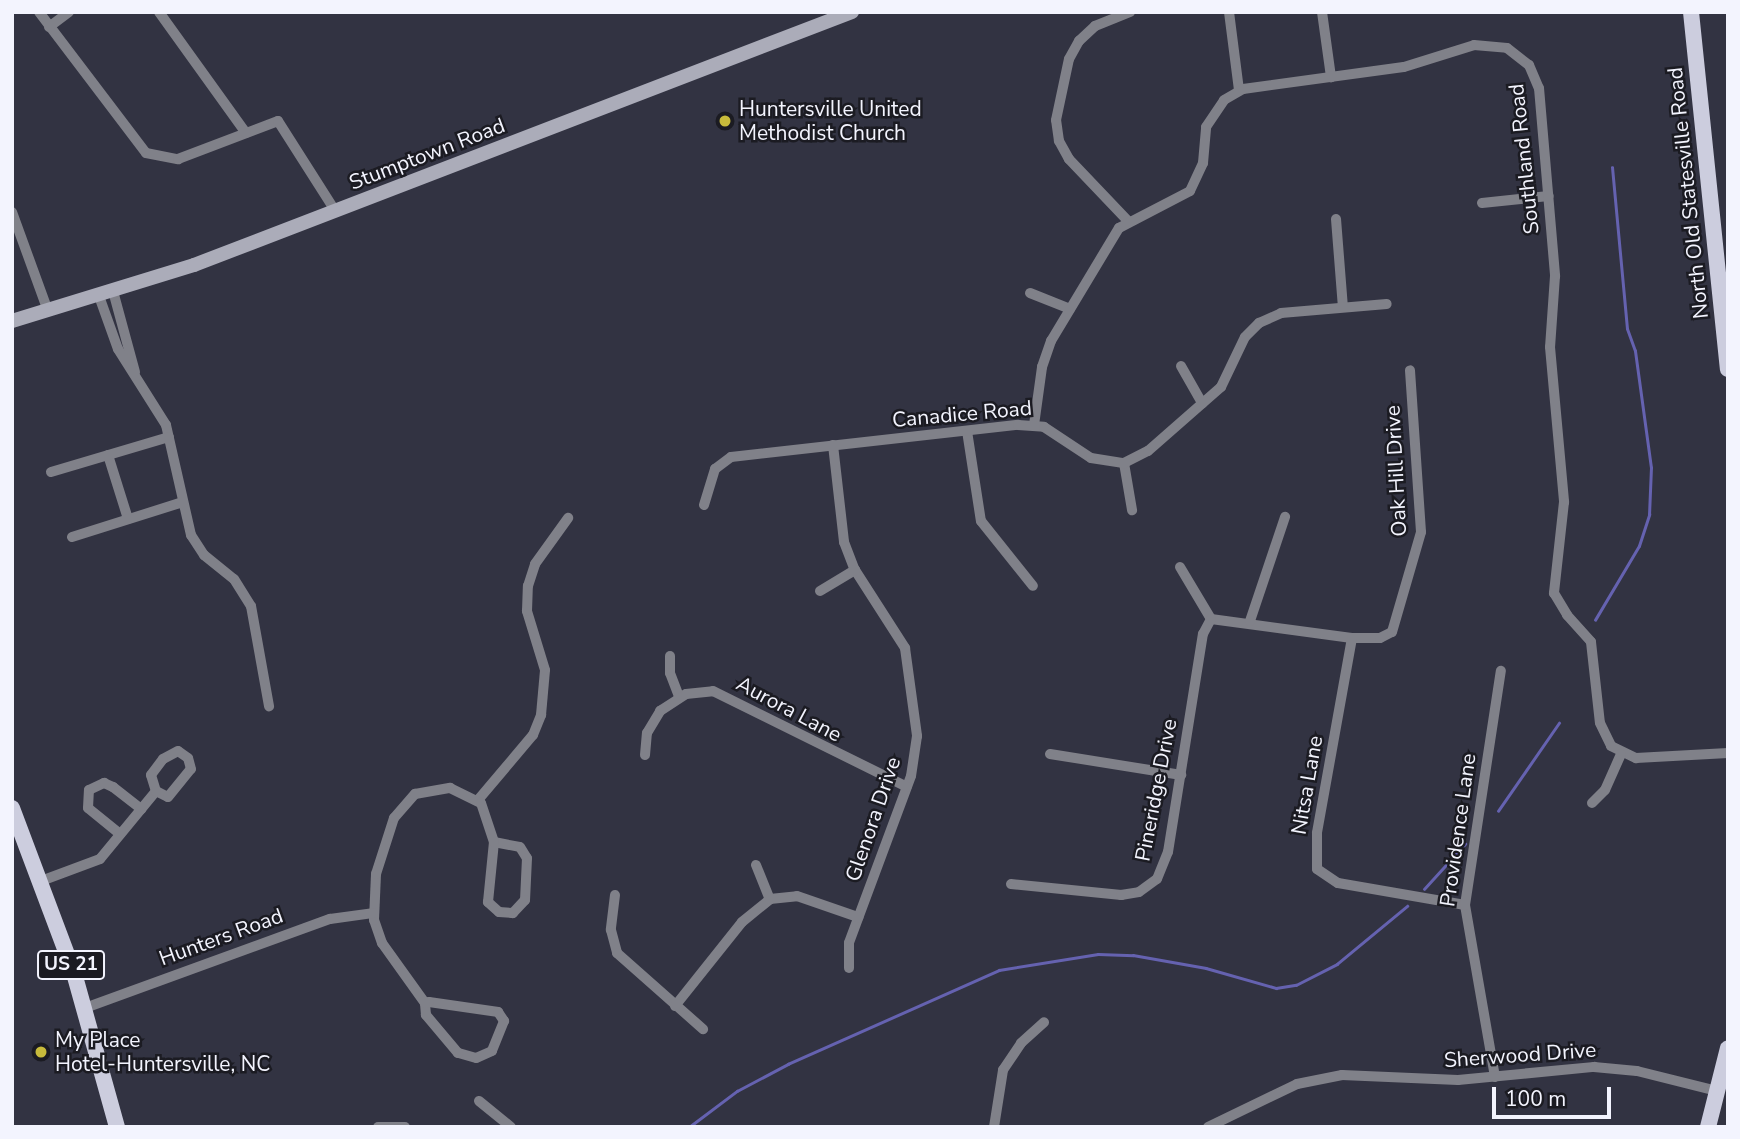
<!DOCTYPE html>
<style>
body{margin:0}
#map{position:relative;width:1740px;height:1139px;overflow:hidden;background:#323342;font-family:"Nunito Sans",sans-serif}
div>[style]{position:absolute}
.stream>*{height:2.5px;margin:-1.25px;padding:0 1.25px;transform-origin:1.25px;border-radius:1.25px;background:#6562b0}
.street>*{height:10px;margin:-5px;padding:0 5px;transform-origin:5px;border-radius:5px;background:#808189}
.secondary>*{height:14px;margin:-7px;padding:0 7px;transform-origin:7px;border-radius:7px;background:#abacb9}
.primary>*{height:16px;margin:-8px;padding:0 8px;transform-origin:8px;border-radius:8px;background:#cccdde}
.dots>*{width:19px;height:19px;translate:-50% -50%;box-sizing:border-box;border:4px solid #1b1b22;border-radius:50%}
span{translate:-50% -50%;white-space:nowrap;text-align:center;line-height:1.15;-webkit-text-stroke:5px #1b1b22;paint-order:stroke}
.shield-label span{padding:2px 5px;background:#1b1b22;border:2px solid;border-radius:5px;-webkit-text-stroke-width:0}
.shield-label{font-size:19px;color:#f3f4fe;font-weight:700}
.poi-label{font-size:21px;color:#f3f4fe}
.left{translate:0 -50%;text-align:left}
.street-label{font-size:21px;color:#f3f4fe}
.frame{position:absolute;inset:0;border:14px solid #f3f4fe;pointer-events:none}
.scale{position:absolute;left:1492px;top:1087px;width:119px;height:32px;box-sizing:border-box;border:4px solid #f3f4fe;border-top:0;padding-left:9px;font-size:21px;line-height:24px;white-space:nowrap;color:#f3f4fe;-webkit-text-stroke:5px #1b1b22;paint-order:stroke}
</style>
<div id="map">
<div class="stream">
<i style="left:1595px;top:620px;width:86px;rotate:-59.3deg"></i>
<i style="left:1639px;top:546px;width:33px;rotate:-72deg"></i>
<i style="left:1649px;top:515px;width:47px;rotate:-87.6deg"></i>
<i style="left:1651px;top:468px;width:118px;rotate:-97.8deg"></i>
<i style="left:1635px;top:351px;width:23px;rotate:-110deg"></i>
<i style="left:1627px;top:329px;width:162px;rotate:-95.3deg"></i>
<i style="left:1498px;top:811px;width:107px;rotate:-55.3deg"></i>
<i style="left:1424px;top:889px;width:61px;rotate:-47.7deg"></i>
<i style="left:689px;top:1127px;width:60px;rotate:-36.9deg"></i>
<i style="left:737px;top:1091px;width:58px;rotate:-27.9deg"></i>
<i style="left:788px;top:1064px;width:231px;rotate:-24deg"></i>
<i style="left:999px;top:970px;width:100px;rotate:-9.2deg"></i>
<i style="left:1098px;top:954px;width:35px;rotate:2deg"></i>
<i style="left:1133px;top:955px;width:74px;rotate:10.1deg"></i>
<i style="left:1206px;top:968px;width:73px;rotate:15.9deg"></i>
<i style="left:1276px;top:988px;width:20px;rotate:-9deg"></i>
<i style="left:1296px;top:985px;width:46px;rotate:-27.1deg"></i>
<i style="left:1337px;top:964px;width:91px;rotate:-39.6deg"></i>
</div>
<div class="street">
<i style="left:39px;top:12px;width:177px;rotate:52.8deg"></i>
<i style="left:146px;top:153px;width:33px;rotate:11deg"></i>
<i style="left:178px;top:159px;width:107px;rotate:-20.8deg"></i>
<i style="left:278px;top:121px;width:108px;rotate:57.5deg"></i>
<i style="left:159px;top:12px;width:149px;rotate:54.3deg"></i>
<i style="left:1229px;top:12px;width:79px;rotate:82.7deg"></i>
<i style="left:1322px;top:12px;width:66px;rotate:82.1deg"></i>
<i style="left:49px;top:27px;width:25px;rotate:-37deg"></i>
<i style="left:1482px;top:203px;width:67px;rotate:-6deg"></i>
<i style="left:12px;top:212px;width:105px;rotate:70deg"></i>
<i style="left:1336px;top:219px;width:88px;rotate:85.5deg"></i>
<i style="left:1128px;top:221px;width:86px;rotate:-133.6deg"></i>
<i style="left:1069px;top:159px;width:21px;rotate:-119deg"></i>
<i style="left:1059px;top:141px;width:21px;rotate:-98deg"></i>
<i style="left:1056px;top:120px;width:62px;rotate:-78deg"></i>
<i style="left:1069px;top:59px;width:21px;rotate:-61deg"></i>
<i style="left:1079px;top:41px;width:22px;rotate:-43deg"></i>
<i style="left:1095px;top:26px;width:38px;rotate:-22deg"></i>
<i style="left:113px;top:291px;width:84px;rotate:74.8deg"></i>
<i style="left:1030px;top:293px;width:43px;rotate:21.8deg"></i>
<i style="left:99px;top:296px;width:56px;rotate:70.3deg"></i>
<i style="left:118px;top:349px;width:90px;rotate:57.7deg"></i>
<i style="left:166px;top:425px;width:113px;rotate:77.2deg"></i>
<i style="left:191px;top:535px;width:24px;rotate:57deg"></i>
<i style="left:204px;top:555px;width:38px;rotate:39deg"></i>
<i style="left:234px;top:579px;width:32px;rotate:58deg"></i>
<i style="left:251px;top:606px;width:102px;rotate:79.8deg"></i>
<i style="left:1181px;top:366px;width:43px;rotate:60.4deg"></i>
<i style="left:1034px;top:425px;width:59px;rotate:-82.1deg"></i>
<i style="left:1042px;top:367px;width:28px;rotate:-71deg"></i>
<i style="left:1051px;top:341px;width:132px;rotate:-59deg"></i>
<i style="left:1119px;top:228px;width:80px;rotate:-27.5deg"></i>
<i style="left:1190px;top:191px;width:31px;rotate:-65deg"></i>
<i style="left:1203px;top:163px;width:36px;rotate:-85deg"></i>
<i style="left:1206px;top:127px;width:32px;rotate:-56deg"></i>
<i style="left:1224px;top:100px;width:22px;rotate:-30deg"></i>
<i style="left:1243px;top:89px;width:162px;rotate:-7.8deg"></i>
<i style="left:1404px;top:67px;width:73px;rotate:-17.4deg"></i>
<i style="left:1474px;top:45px;width:33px;rotate:5deg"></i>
<i style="left:1507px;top:48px;width:28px;rotate:38deg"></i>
<i style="left:1529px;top:65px;width:25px;rotate:67deg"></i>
<i style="left:1539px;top:88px;width:189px;rotate:85.1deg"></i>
<i style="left:1555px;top:276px;width:71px;rotate:94deg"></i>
<i style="left:1550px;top:347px;width:156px;rotate:84.8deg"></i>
<i style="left:1564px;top:502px;width:92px;rotate:96.3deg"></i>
<i style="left:1554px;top:593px;width:26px;rotate:59deg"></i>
<i style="left:1567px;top:615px;width:36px;rotate:48deg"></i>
<i style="left:1591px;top:642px;width:81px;rotate:83.7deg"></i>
<i style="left:1600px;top:723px;width:25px;rotate:64deg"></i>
<i style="left:1611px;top:746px;width:28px;rotate:26deg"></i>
<i style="left:1636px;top:758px;width:92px;rotate:-3.1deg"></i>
<i style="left:967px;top:431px;width:91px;rotate:81.2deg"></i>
<i style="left:981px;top:521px;width:83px;rotate:51.3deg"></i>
<i style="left:833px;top:445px;width:98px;rotate:83.5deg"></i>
<i style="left:844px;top:542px;width:30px;rotate:69deg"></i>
<i style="left:855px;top:570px;width:93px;rotate:57.3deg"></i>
<i style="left:905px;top:648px;width:89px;rotate:82.2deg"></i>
<i style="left:917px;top:736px;width:40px;rotate:98.5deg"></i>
<i style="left:911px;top:776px;width:178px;rotate:110.4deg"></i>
<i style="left:849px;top:943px;width:25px;rotate:90deg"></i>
<i style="left:108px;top:455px;width:67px;rotate:72.6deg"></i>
<i style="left:1124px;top:463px;width:48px;rotate:80.3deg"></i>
<i style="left:51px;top:472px;width:123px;rotate:-16.5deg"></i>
<i style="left:704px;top:505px;width:38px;rotate:-73deg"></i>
<i style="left:715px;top:469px;width:20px;rotate:-37deg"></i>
<i style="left:731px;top:457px;width:289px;rotate:-6.4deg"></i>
<i style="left:1018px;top:425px;width:26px;rotate:4deg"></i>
<i style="left:1044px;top:427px;width:56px;rotate:33.4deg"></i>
<i style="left:1091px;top:458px;width:33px;rotate:9deg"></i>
<i style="left:1124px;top:463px;width:27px;rotate:-27deg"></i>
<i style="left:1148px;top:451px;width:97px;rotate:-41.2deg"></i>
<i style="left:1221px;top:387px;width:55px;rotate:-64.4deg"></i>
<i style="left:1245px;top:337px;width:20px;rotate:-45deg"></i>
<i style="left:1259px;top:323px;width:24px;rotate:-24deg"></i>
<i style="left:1281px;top:313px;width:106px;rotate:-4.9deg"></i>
<i style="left:72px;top:537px;width:116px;rotate:-17.5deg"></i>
<i style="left:1180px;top:567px;width:61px;rotate:59.2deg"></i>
<i style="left:820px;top:591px;width:41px;rotate:-31deg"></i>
<i style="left:1211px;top:619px;width:142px;rotate:7.7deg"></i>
<i style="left:1352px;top:638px;width:28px"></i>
<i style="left:1380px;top:638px;width:13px;rotate:-27deg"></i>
<i style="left:1392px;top:632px;width:104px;rotate:-73.8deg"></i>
<i style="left:1421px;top:532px;width:162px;rotate:-93.9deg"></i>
<i style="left:1250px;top:621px;width:110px;rotate:-71.4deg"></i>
<i style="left:1352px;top:638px;width:198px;rotate:100.2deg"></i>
<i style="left:1317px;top:833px;width:36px;rotate:90deg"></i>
<i style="left:1317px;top:869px;width:25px;rotate:34deg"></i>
<i style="left:1338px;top:883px;width:129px;rotate:9.8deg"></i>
<i style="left:670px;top:656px;width:17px;rotate:90deg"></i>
<i style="left:670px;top:673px;width:26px;rotate:69deg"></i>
<i style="left:1050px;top:754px;width:133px;rotate:9.1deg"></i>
<i style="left:645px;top:755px;width:22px;rotate:-85deg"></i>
<i style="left:647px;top:733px;width:26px;rotate:-59deg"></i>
<i style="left:660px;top:711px;width:31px;rotate:-33deg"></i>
<i style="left:686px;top:694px;width:27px;rotate:-6deg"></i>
<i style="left:713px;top:691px;width:216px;rotate:26.3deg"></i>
<i style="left:478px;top:800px;width:85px;rotate:-49.8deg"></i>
<i style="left:533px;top:735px;width:22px;rotate:-68deg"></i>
<i style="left:541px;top:715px;width:45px;rotate:-84.9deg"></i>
<i style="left:545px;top:670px;width:62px;rotate:-107deg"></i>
<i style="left:527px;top:611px;width:25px;rotate:-88deg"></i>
<i style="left:528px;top:586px;width:23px;rotate:-72deg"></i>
<i style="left:535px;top:564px;width:57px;rotate:-54.3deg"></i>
<i style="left:1592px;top:803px;width:18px;rotate:-45deg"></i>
<i style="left:1605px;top:790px;width:39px;rotate:-66deg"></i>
<i style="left:120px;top:834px;width:41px;rotate:-140.9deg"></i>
<i style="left:88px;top:808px;width:18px;rotate:-87deg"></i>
<i style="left:89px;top:790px;width:17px;rotate:-25deg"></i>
<i style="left:104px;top:783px;width:10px;rotate:24deg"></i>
<i style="left:113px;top:787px;width:36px;rotate:38deg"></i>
<i style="left:494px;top:842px;width:26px;rotate:11deg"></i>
<i style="left:520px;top:847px;width:13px;rotate:58deg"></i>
<i style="left:527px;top:858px;width:42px;rotate:92.7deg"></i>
<i style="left:525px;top:900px;width:18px;rotate:133deg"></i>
<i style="left:513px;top:913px;width:14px;rotate:-176deg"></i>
<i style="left:499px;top:912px;width:15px;rotate:-138deg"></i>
<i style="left:488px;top:902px;width:60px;rotate:-84.3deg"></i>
<i style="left:756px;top:865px;width:37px;rotate:68deg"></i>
<i style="left:41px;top:881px;width:63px;rotate:-20.4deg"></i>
<i style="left:100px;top:859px;width:88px;rotate:-50.5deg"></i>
<i style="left:156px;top:791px;width:13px;rotate:27deg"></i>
<i style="left:168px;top:797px;width:36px;rotate:-51deg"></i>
<i style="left:191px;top:769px;width:11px;rotate:-105deg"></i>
<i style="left:188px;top:758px;width:12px;rotate:-145deg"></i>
<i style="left:178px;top:751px;width:17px;rotate:152deg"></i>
<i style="left:163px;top:759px;width:20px;rotate:127deg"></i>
<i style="left:151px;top:775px;width:17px;rotate:73deg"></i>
<i style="left:1011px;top:884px;width:111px;rotate:5.7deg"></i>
<i style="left:1121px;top:895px;width:18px;rotate:-9deg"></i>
<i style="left:1139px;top:892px;width:22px;rotate:-36deg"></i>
<i style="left:1157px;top:879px;width:29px;rotate:-68deg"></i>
<i style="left:1168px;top:852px;width:221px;rotate:-80.9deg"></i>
<i style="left:1203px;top:634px;width:17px;rotate:-62deg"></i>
<i style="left:615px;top:895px;width:35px;rotate:97deg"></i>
<i style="left:611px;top:930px;width:24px;rotate:75deg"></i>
<i style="left:617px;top:953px;width:115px;rotate:41.5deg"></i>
<i style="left:429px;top:1002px;width:70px;rotate:8.2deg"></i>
<i style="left:498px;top:1012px;width:11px;rotate:56deg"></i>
<i style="left:504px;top:1021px;width:32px;rotate:112deg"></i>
<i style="left:492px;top:1051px;width:17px;rotate:156deg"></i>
<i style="left:476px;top:1058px;width:19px;rotate:-164deg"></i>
<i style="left:458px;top:1053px;width:50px;rotate:-130.1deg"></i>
<i style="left:426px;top:1015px;width:12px;rotate:-95deg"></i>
<i style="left:425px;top:1003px;width:4px;rotate:-14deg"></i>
<i style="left:425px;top:1003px;width:74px;rotate:-125.6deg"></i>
<i style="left:382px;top:943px;width:24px;rotate:-109deg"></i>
<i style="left:374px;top:920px;width:46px;rotate:-87.5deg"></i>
<i style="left:376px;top:874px;width:59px;rotate:-72.2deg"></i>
<i style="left:394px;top:818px;width:32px;rotate:-49deg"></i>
<i style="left:415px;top:794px;width:36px;rotate:-10deg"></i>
<i style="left:450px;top:788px;width:34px;rotate:26deg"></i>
<i style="left:481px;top:803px;width:41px;rotate:71.6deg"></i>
<i style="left:675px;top:1006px;width:107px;rotate:-51.4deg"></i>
<i style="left:742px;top:922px;width:36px;rotate:-39deg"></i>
<i style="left:770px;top:899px;width:27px;rotate:-6deg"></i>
<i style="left:797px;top:896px;width:65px;rotate:19deg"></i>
<i style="left:85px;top:1008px;width:261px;rotate:-20deg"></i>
<i style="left:330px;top:919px;width:43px;rotate:-7.9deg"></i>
<i style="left:1495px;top:1077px;width:175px;rotate:-99.9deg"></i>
<i style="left:1465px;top:905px;width:237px;rotate:-81.3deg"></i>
<i style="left:479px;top:1101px;width:41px;rotate:39.1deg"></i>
<i style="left:378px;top:1127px;width:27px"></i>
<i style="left:994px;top:1127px;width:58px;rotate:-81deg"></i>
<i style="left:1003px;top:1070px;width:32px;rotate:-56deg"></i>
<i style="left:1021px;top:1043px;width:31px;rotate:-42deg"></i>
<i style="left:1208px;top:1127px;width:99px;rotate:-25.8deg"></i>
<i style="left:1297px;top:1084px;width:46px;rotate:-11.3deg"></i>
<i style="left:1342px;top:1075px;width:116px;rotate:2.5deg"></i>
<i style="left:1458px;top:1080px;width:137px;rotate:-5.5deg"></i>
<i style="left:1594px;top:1067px;width:43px;rotate:5.3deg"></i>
<i style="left:1637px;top:1071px;width:82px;rotate:14deg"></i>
</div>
<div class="secondary">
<i style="left:12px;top:321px;width:190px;rotate:-17.1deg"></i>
<i style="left:194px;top:265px;width:705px;rotate:-21.03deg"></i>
</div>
<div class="primary">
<i style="left:1691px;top:12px;width:359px;rotate:84.1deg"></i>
<i style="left:12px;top:808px;width:176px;rotate:69.4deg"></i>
<i style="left:74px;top:973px;width:160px;rotate:74.4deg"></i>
<i style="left:1708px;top:1127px;width:81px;rotate:-75.8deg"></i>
</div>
<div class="dots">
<i style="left:725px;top:121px;background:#c8bb3b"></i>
<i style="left:41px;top:1052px;background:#c8bb3b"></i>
</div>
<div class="shield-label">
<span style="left:71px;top:965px">US 21</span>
</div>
<div class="poi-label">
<span class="left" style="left:739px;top:121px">Huntersville United<br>Methodist Church</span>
<span class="left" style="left:55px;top:1052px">My Place<br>Hotel-Huntersville, NC</span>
</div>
<div class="street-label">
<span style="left:427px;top:154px;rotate:-21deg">Stumptown Road</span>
<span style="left:1524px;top:159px;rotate:-96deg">Southland Road</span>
<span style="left:1688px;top:193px;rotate:-96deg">North Old Statesville Road</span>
<span style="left:962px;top:414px;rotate:-5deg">Canadice Road</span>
<span style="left:1396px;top:471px;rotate:-93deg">Oak Hill Drive</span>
<span style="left:789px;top:709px;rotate:28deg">Aurora Lane</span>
<span style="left:1307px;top:785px;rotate:-80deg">Nitsa Lane</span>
<span style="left:1156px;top:790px;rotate:-79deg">Pineridge Drive</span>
<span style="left:873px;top:819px;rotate:-71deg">Glenora Drive</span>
<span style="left:1458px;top:830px;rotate:-82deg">Providence Lane</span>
<span style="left:221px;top:937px;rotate:-20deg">Hunters Road</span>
<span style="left:1520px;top:1055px;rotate:-4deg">Sherwood Drive</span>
</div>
<div class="frame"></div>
<div class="scale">100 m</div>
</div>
